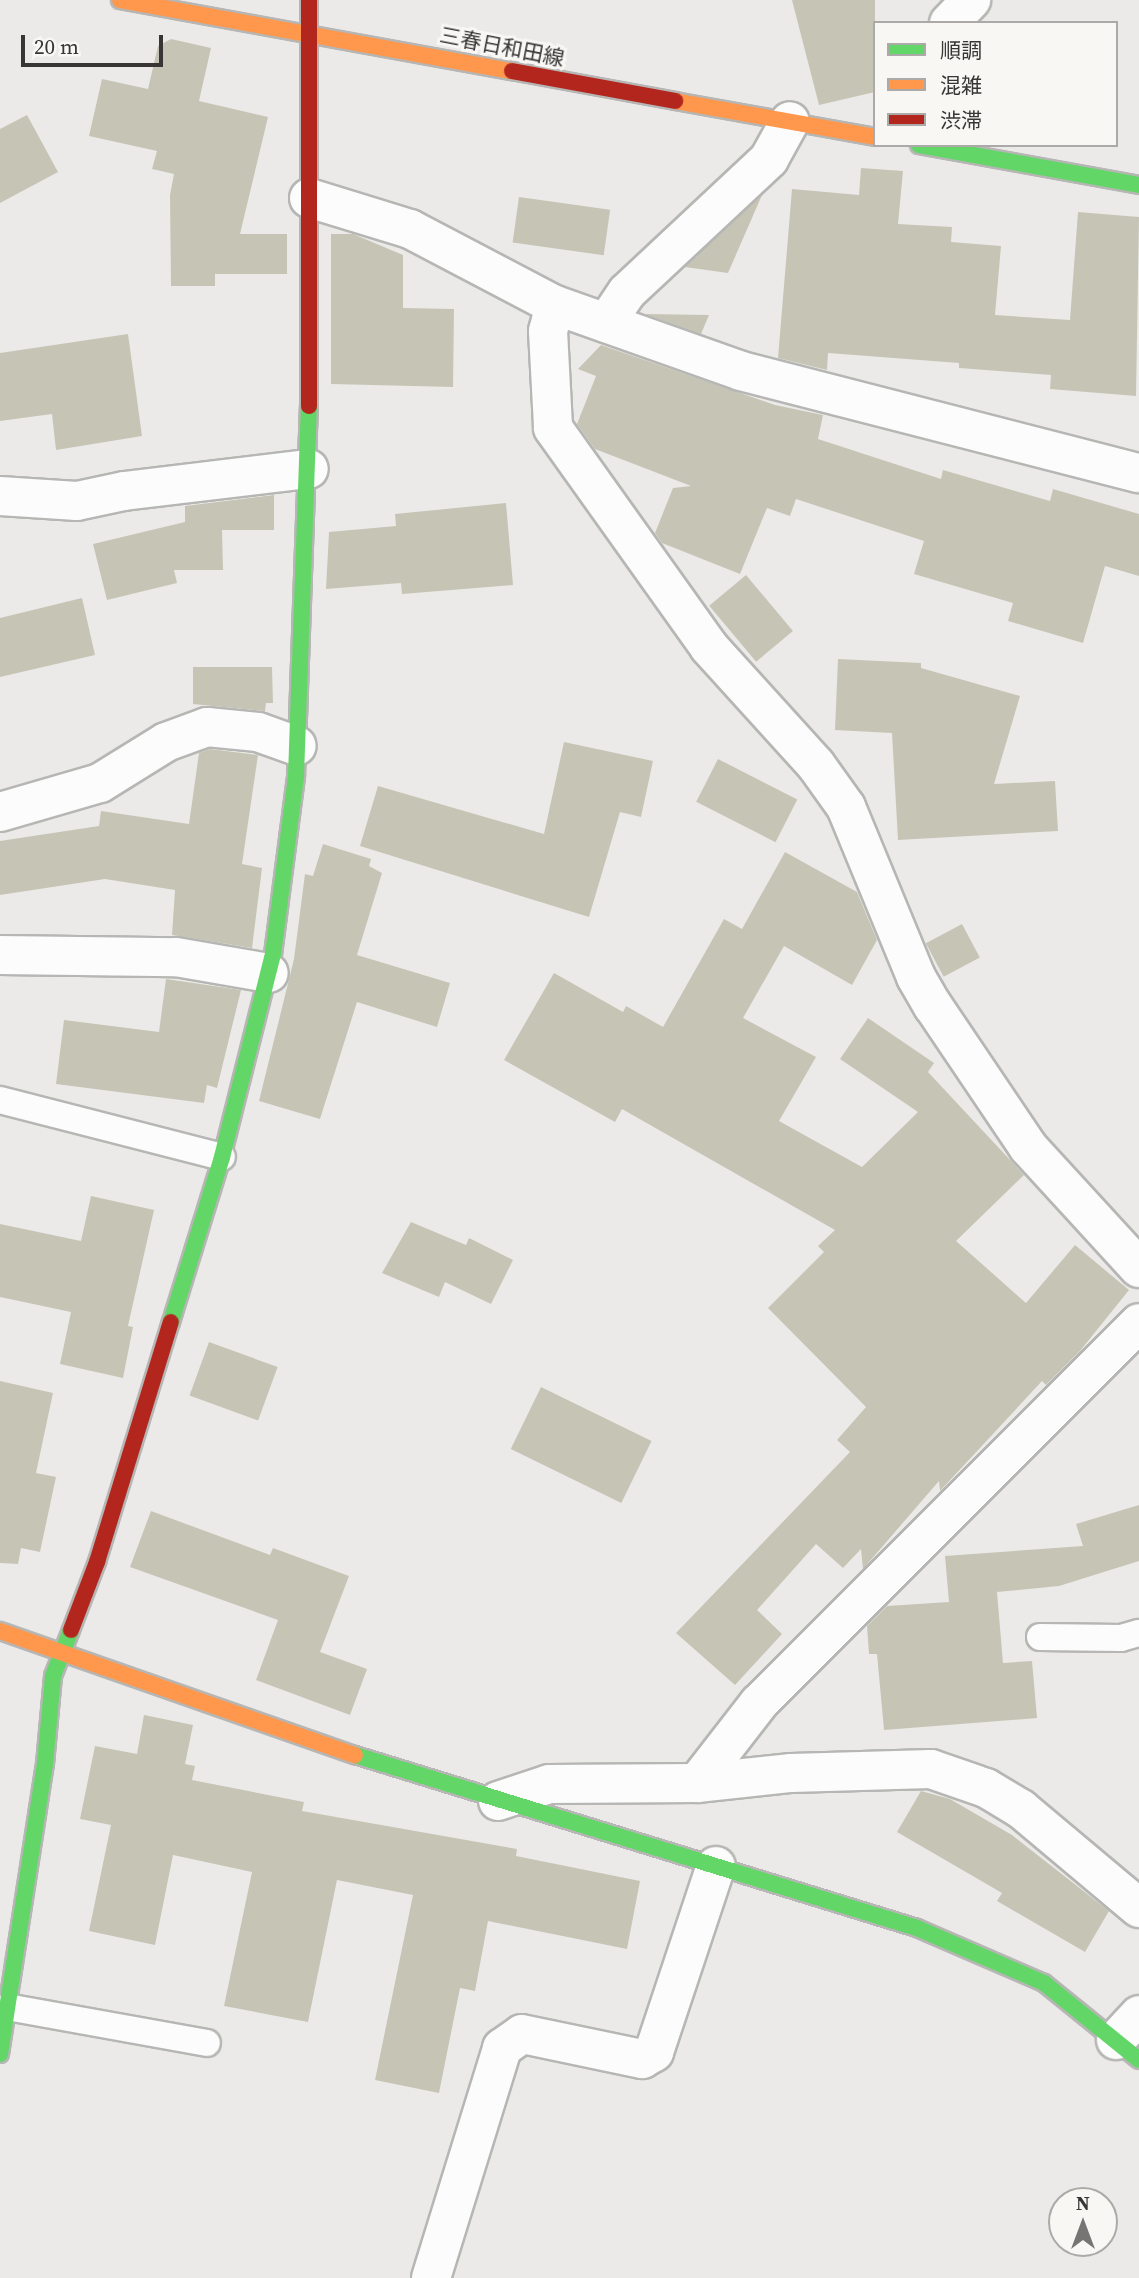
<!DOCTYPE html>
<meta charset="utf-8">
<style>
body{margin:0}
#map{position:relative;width:1139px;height:2278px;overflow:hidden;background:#ebeae8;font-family:"Source Serif 4","Noto Sans JP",serif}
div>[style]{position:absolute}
.building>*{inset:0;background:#c6c5b5;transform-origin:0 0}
.roads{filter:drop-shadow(2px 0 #b6b6b4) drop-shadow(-2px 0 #b6b6b4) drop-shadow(0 2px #b6b6b4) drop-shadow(0 -2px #b6b6b4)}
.lane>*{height:26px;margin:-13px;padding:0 13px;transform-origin:13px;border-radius:13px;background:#fcfcfc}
.street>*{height:38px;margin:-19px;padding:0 19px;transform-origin:19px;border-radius:19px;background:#fcfcfc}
.fast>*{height:16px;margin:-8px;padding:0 8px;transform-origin:8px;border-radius:8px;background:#63d668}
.slow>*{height:16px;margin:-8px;padding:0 8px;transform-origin:8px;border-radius:8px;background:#ff974d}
.jam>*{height:16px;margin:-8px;padding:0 8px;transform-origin:8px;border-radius:8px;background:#b3261e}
span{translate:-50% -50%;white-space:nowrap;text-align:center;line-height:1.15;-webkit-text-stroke:6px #f9f7f4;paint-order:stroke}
.street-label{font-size:21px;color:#373635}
.legend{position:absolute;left:873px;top:21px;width:245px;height:126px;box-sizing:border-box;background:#f9f7f4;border:2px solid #abaaa8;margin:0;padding:9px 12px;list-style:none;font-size:21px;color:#373635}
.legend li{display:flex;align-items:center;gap:14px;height:35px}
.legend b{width:35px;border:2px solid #abaaa8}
.north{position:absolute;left:1048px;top:2187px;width:70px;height:70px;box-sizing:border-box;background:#f9f7f4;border:2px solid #abaaa8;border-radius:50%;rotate:0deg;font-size:19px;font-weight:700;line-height:28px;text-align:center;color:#373635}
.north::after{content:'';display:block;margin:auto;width:24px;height:32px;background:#767574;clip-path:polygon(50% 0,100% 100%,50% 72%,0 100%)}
.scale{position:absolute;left:21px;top:35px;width:142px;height:32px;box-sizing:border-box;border:4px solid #373635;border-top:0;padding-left:9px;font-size:21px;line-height:24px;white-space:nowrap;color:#373635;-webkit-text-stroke:5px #f9f7f4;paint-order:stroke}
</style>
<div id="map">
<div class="building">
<i style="clip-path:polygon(792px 0,875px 0,875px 92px,819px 105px)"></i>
<i style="clip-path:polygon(171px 39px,211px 48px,199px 101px,268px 117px,240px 234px,287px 234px,287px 274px,215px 274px,215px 286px,171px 286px,170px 195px,174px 174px,152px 169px,157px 151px,89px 136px,102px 79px,148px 89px,158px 46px)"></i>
<i style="clip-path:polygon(27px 115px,58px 172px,0 203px,0 129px)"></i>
<i style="clip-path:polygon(861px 168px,903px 171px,898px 224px,952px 227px,951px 242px,1001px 246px,995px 315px,1070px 320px,1078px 212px,1139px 217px,1136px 396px,1050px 389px,1051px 375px,959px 368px,959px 363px,828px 353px,827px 370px,778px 358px,792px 189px,859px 195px)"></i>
<i style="clip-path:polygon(762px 195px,728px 273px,685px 267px)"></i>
<i style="left:519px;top:197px;width:92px;height:46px;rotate:8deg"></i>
<i style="clip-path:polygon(331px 234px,353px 234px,403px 255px,403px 308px,454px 309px,453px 387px,331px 384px)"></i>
<i style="clip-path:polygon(645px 314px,709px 315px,701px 334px)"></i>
<i style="clip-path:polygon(128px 334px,142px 436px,56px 450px,52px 414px,0 421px,0 353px)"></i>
<i style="clip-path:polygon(601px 345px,775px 405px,823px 415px,818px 439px,941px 479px,943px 470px,1050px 501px,1053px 489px,1139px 514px,1139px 576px,1105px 566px,1083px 643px,1008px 621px,1013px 603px,914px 574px,924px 541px,796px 499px,790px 516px,767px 508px,740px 574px,662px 543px,655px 533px,673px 488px,691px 486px,595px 449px,577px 424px,596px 376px,578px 369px)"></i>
<i style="clip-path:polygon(274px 495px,274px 530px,222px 530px,223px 570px,174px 570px,177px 583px,107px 600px,93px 544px,185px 522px,185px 506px)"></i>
<i style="clip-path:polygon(506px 503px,513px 585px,402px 594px,401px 583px,326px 589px,329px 532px,396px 526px,395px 514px)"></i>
<i style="left:746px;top:575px;width:73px;height:48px;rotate:50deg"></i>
<i style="clip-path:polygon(82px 598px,95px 655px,0 677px,0 618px)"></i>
<i style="clip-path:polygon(838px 659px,921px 663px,921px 668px,1020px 696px,994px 784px,1055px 781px,1058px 831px,898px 840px,892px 733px,835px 730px)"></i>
<i style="clip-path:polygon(193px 667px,272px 667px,273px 703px,266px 703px,265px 711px,193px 704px)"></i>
<i style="clip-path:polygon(564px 742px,653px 761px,641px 817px,620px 812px,589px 917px,360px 846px,378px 786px,544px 834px)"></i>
<i style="clip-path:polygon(210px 749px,258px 755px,242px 864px,262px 868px,252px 948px,172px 935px,175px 890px,105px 879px,0 895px,0 841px,99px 826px,101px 811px,189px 824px,199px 753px)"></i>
<i style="left:718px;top:759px;width:89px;height:48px;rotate:27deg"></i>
<i style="clip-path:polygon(323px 844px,371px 859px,369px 866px,382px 873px,357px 955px,450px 983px,437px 1027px,357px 1002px,320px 1119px,259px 1101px,294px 959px,305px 874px,313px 876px)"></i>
<i style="clip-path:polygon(785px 852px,857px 892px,877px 940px,852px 985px,784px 946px,743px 1018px,816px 1057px,779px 1121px,862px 1167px,918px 1112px,840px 1059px,868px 1018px,934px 1063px,928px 1072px,1024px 1175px,956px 1241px,1026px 1303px,1075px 1245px,1129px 1290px,1080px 1351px,1046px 1385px,1042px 1381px,940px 1491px,939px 1481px,863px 1569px,861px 1549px,843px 1568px,816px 1544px,757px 1610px,782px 1634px,735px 1685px,676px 1633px,850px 1452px,837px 1440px,866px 1407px,768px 1308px,824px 1252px,818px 1246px,835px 1230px,622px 1109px,615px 1122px,504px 1060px,554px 973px,623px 1012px,626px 1006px,663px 1027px,724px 919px,742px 929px)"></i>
<i style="left:962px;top:924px;width:38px;height:41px;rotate:62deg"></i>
<i style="clip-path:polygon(166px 979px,241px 990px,217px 1088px,207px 1085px,204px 1103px,56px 1084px,64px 1020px,159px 1032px)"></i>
<i style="clip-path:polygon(91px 1196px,154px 1210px,128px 1326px,133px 1327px,123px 1378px,60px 1364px,71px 1312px,0 1297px,0 1224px,81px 1241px)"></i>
<i style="clip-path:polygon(411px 1222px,466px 1245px,469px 1238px,513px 1260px,491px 1304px,445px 1282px,439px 1297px,382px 1273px)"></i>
<i style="left:209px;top:1342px;width:73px;height:57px;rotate:20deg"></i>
<i style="clip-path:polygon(0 1381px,53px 1393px,36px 1473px,56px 1477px,40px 1552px,21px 1548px,18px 1564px,0 1563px)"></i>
<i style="left:541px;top:1387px;width:123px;height:69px;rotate:26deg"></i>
<i style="clip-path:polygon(1139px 1505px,1139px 1561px,1059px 1586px,997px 1592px,1003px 1663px,1032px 1661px,1037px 1718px,884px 1730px,877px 1654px,869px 1654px,867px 1626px,887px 1606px,949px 1602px,945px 1556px,1083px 1546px,1076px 1524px)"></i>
<i style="clip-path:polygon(151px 1511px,270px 1555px,273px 1548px,349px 1576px,320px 1652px,367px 1669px,350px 1715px,256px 1680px,278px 1620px,130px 1567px)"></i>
<i style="clip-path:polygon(144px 1715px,193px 1725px,185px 1764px,195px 1766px,192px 1780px,304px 1802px,302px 1811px,517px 1849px,516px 1856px,640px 1881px,627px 1949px,488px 1921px,475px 1991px,460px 1988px,439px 2093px,375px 2080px,413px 1895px,337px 1880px,308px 2022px,224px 2006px,252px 1872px,173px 1855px,155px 1945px,89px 1931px,111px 1825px,80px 1819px,95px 1746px,137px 1754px)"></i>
<i style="clip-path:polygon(921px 1791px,950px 1799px,1012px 1835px,1109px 1911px,1085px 1952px,997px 1901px,1002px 1893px,897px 1832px)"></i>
</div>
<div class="roads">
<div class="lane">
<i style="left:0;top:1100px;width:229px;rotate:14.4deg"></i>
<i style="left:1040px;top:1637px;width:81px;rotate:0.7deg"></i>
<i style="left:1121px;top:1638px;width:19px;rotate:-16deg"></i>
<i style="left:7px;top:2007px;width:203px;rotate:10.2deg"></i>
</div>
<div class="street">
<i style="left:949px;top:23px;width:32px;rotate:-46deg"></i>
<i style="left:309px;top:198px;width:106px;rotate:17.1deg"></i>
<i style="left:410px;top:229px;width:164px;rotate:27.7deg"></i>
<i style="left:555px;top:305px;width:197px;rotate:19.5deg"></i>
<i style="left:741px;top:371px;width:411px;rotate:14.4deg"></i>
<i style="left:555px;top:305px;width:27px;rotate:105deg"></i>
<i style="left:548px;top:331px;width:97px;rotate:87deg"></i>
<i style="left:553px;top:428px;width:269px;rotate:54.5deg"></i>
<i style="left:709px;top:647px;width:159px;rotate:47.8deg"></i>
<i style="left:816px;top:765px;width:52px;rotate:54.5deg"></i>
<i style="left:846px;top:807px;width:184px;rotate:67.6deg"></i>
<i style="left:916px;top:977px;width:34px;rotate:60deg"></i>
<i style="left:933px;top:1006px;width:170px;rotate:56deg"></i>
<i style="left:1028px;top:1147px;width:164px;rotate:47.5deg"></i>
<i style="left:606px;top:323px;width:37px;rotate:-56deg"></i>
<i style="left:627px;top:292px;width:195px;rotate:-43.1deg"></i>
<i style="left:769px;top:159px;width:43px;rotate:-61.1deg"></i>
<i style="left:0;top:496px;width:77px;rotate:3.7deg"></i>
<i style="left:77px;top:501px;width:48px;rotate:-12deg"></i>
<i style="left:124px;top:491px;width:186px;rotate:-6.8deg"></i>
<i style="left:0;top:812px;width:104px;rotate:-16.2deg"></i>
<i style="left:100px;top:783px;width:78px;rotate:-31.8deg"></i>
<i style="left:166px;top:742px;width:44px;rotate:-20.1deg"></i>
<i style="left:207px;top:727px;width:51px;rotate:5.6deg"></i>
<i style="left:258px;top:732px;width:41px;rotate:19.7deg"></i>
<i style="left:0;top:955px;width:176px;rotate:0.7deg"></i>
<i style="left:176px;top:957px;width:94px;rotate:9.8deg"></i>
<i style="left:697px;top:1783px;width:101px;rotate:-52.2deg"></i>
<i style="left:759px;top:1703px;width:537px;rotate:-45deg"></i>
<i style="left:498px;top:1801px;width:54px;rotate:-18.4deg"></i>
<i style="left:549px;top:1784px;width:148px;rotate:-0.4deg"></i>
<i style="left:697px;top:1783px;width:95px;rotate:-6.1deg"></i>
<i style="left:791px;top:1773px;width:140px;rotate:-1.6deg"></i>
<i style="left:931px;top:1769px;width:58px;rotate:19.1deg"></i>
<i style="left:986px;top:1788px;width:41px;rotate:31deg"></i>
<i style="left:1021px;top:1809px;width:154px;rotate:40deg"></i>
<i style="left:1116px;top:2040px;width:34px;rotate:-47deg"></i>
<i style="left:431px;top:2278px;width:241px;rotate:-72.8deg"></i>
<i style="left:502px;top:2048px;width:24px;rotate:-35deg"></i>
<i style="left:522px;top:2034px;width:123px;rotate:11.8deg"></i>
<i style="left:642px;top:2059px;width:14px;rotate:-30deg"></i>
<i style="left:654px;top:2052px;width:196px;rotate:-71.6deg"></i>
</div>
<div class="fast">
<i style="left:919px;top:145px;width:224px;rotate:10.3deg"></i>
<i style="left:171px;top:1322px;width:173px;rotate:-72.8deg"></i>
<i style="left:222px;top:1157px;width:209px;rotate:-75.9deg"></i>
<i style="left:273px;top:954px;width:179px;rotate:-82.6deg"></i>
<i style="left:296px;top:776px;width:370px;rotate:-88deg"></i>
<i style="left:355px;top:1755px;width:588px;rotate:17.11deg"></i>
<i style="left:917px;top:1928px;width:138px;rotate:23.4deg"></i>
<i style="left:1044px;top:1983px;width:122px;rotate:39deg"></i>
<i style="left:0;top:2054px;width:293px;rotate:-81.2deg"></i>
<i style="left:45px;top:1764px;width:88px;rotate:-84.8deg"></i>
<i style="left:53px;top:1676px;width:49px;rotate:-68.6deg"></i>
</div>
<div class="slow">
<i style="left:120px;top:0;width:398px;rotate:10.3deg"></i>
<i style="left:675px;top:101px;width:203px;rotate:10.2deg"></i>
<i style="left:0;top:1631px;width:376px;rotate:19.3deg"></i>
</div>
<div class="jam">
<i style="left:309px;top:0;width:406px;rotate:90deg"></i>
<i style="left:512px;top:71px;width:166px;rotate:10.4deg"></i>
<i style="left:71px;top:1630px;width:73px;rotate:-69.1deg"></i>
<i style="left:97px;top:1562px;width:251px;rotate:-72.9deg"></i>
</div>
</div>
<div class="street-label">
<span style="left:502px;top:47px;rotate:11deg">三春日和田線</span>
</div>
<ul class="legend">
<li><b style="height:9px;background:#63d668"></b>順調</li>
<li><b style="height:9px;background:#ff974d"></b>混雑</li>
<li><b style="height:9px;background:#b3261e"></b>渋滞</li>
</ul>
<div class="north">N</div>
<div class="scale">20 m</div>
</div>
